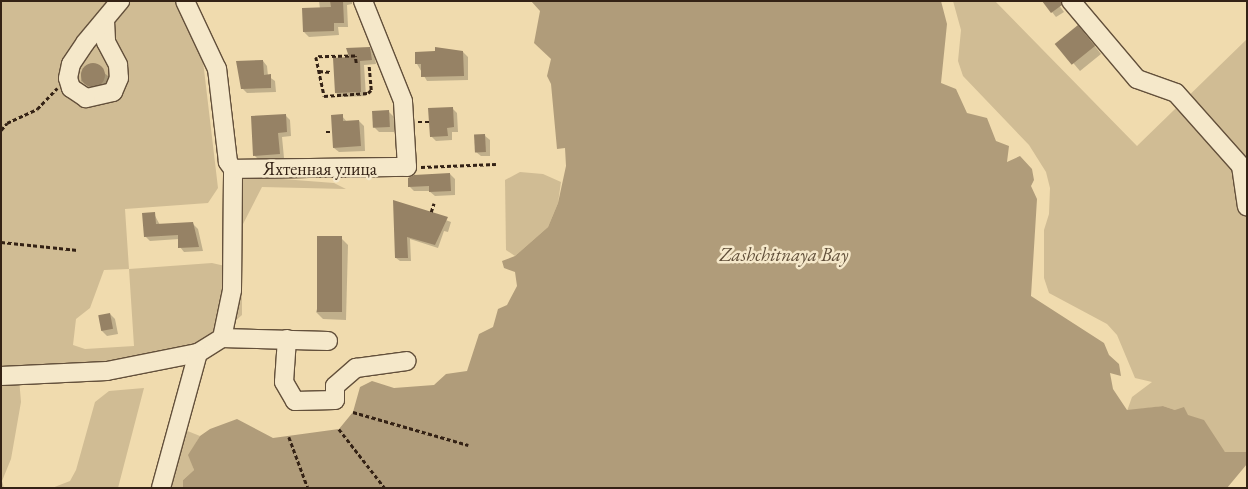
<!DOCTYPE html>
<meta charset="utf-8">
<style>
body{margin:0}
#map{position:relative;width:1248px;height:489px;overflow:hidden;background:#f0dbae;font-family:"EB Garamond",serif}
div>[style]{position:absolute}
.green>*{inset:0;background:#d0bc94}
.water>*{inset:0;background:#b09c7a}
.shadow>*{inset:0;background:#0003}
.building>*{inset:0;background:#968265;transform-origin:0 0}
.round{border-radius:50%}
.path>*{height:2.5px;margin-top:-1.25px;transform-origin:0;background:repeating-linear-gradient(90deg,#342215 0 4px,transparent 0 6.5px)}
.roads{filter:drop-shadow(1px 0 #63503b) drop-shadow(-1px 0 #63503b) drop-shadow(0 1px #63503b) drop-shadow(0 -1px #63503b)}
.minor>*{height:18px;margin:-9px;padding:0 9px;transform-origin:9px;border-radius:9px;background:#f5e8ca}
span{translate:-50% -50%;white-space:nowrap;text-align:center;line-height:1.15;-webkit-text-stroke:5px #f5e8ca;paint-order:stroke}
.street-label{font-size:18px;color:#342215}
.water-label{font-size:19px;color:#5f4d38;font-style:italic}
.frame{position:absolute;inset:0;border:2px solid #342215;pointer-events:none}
</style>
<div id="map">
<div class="green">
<i style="clip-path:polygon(evenodd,1px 1px,176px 1px,203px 61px,218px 188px,208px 203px,125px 209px,129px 269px,212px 263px,225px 266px,224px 304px,217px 329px,197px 345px,81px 368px,1px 366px,1px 1px,129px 269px,134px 346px,85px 349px,73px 345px,76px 319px,90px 308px,104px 270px,129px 269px)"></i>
<i style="clip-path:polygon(953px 1px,995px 1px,1137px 146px,1247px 39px,1247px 452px,1225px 452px,1187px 415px,1175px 410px,1163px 406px,1127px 411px,1132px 397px,1152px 382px,1135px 378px,1117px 335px,1107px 324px,1049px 293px,1044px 278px,1044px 230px,1049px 214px,1050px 188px,1046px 172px,1029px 145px,963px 76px,958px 61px,961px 30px)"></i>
<i style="clip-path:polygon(520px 172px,543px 174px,561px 182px,558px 203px,548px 227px,515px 256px,506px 250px,505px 180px)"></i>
<i style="clip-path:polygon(243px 176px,334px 183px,346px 189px,262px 187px,242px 226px,242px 315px,235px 321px,232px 319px)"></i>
<i style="clip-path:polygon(19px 378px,21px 402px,11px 459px,2px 481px,4px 488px,1px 488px,1px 379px)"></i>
<i style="clip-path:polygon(144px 388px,118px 488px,52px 488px,70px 481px,76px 470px,95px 402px,109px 391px)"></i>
<i style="clip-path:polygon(185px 430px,200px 436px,189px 455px,194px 470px,183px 480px,183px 488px,170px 488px)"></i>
</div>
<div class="water">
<i style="clip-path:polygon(531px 1px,941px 1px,947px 24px,941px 83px,956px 89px,967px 113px,987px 118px,996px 141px,1009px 146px,1007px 162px,1020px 156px,1032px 169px,1034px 180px,1031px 186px,1037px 199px,1031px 296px,1104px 343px,1109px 355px,1119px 364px,1121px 376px,1110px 373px,1113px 389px,1127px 410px,1163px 406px,1175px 410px,1184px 407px,1188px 415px,1204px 420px,1225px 452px,1247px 452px,1247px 464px,1227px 488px,183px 488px,183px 480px,194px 470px,188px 455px,200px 436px,210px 429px,237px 419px,273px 438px,339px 429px,353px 412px,360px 387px,372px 381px,394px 388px,434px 385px,446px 374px,467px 371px,479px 334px,493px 327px,498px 309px,507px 305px,517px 286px,515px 272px,504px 268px,502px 261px,515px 256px,548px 227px,558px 203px,566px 166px,565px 148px,557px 149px,551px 84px,547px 76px,551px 59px,534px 43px,540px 11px)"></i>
</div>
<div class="shadow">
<i style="clip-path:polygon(319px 1px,352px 1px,352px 4px,347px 5px,348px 27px,338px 27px,339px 35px,309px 37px,304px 32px,320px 9px)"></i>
<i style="clip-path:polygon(1056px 1px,1064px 12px,1056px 17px,1052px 12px)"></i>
<i style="clip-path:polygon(1085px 34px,1101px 54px,1080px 71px,1057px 44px)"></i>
<i style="clip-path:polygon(370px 48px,374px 53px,376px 64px,364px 65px,366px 96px,341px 97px,336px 93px,350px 58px)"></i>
<i style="clip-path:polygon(436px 48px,463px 52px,468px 57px,468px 80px,427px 81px,417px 64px,436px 53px)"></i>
<i style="clip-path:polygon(263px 61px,267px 66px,268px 76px,275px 81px,276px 92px,247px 93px,242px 88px)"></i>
<i style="clip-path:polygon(94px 65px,108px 76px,111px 85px,94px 91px,81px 81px,82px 70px)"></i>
<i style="clip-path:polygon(452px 108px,457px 113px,458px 132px,452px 132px,452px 140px,436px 141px,431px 136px)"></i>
<i style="clip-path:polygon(389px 112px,394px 117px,394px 132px,379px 132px,374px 127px)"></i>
<i style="clip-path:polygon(286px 116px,290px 120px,291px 136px,282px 137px,284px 158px,259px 160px,254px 155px)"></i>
<i style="clip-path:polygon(342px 116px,347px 122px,359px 121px,364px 126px,365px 151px,339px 152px,334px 148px)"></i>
<i style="clip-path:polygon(485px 136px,490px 140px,490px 156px,481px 156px,476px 152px)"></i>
<i style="clip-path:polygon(450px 174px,455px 179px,455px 195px,435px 196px,429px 191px,414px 191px,409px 186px)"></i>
<i style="clip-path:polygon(394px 201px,451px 222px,448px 232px,444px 231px,438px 248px,410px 239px,411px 261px,400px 261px,396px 258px)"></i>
<i style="clip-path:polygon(154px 214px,160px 225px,193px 224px,198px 229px,203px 251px,184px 252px,180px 247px,179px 239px,150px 241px,145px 236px)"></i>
<i style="clip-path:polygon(341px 238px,348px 245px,346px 320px,323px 319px,316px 312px)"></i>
<i style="clip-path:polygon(110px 314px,115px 319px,118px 334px,107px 336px,102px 331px,99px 316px)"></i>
</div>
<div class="building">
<i style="clip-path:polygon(330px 1px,343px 1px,344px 23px,334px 23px,334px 31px,303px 32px,302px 8px,331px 7px)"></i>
<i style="clip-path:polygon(1042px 1px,1061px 1px,1062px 5px,1051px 13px)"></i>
<i style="left:1078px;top:25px;width:27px;height:30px;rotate:51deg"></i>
<i style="clip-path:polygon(370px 47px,372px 60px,360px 61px,361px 92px,335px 93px,333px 58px,349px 57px,346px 48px)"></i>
<i style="clip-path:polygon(435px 47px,463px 51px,464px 76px,421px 77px,421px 64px,415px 64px,415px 52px,435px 51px)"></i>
<i style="clip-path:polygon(263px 60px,264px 75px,271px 74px,271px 88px,241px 89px,236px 61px)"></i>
<i class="round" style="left:81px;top:63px;width:24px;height:24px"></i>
<i style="clip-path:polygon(453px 107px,454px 127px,447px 128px,448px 136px,430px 137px,428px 108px)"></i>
<i style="left:389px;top:110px;width:17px;height:17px;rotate:87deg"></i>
<i style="clip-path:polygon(286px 114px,287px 132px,278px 133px,280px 154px,253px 156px,251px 116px)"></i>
<i style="clip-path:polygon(343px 114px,343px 121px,359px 120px,361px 146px,333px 148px,331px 115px)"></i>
<i style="left:485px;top:134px;width:18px;height:11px;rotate:87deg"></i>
<i style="clip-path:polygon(450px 173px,451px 191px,429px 192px,429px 186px,408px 187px,408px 178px,414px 175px)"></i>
<i style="clip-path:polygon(393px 200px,448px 217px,435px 245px,407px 237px,408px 258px,395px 258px)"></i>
<i style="clip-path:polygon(155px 212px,156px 224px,193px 222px,199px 247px,178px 248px,178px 235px,144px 237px,142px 213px)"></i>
<i style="left:317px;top:236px;width:25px;height:76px"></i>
<i style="left:110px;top:313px;width:16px;height:12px;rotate:79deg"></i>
</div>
<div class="path">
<i style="left:356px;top:63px;width:7px;rotate:-98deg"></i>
<i style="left:355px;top:56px;width:39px;rotate:179deg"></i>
<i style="left:316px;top:57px;width:40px;rotate:78deg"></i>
<i style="left:324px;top:96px;width:44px;rotate:-3.9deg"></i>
<i style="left:368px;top:93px;width:4px;rotate:-45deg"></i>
<i style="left:371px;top:90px;width:25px;rotate:-95deg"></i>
<i style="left:319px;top:71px;width:12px;rotate:5deg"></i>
<i style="left:418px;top:122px;width:11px"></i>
<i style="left:1px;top:130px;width:9px;rotate:-49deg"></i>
<i style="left:7px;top:123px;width:33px;rotate:-25deg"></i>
<i style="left:37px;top:109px;width:29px;rotate:-46deg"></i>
<i style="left:326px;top:132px;width:6px"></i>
<i style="left:421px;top:167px;width:75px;rotate:-2.3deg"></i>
<i style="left:431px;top:212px;width:9px;rotate:-72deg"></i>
<i style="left:1px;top:242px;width:77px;rotate:5.9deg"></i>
<i style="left:353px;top:412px;width:120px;rotate:16deg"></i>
<i style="left:339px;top:429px;width:75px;rotate:52.1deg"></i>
<i style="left:289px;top:437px;width:54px;rotate:69.6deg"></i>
</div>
<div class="roads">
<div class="minor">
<i style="left:1071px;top:1px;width:102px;rotate:49.8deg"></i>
<i style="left:1137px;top:79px;width:41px;rotate:19.7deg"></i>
<i style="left:1176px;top:93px;width:98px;rotate:48.3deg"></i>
<i style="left:1241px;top:166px;width:41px;rotate:81.7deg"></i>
<i style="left:105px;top:21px;width:21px;rotate:87deg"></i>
<i style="left:106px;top:42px;width:26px;rotate:62deg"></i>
<i style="left:118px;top:65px;width:13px;rotate:86deg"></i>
<i style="left:119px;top:78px;width:15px;rotate:113deg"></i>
<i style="left:113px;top:92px;width:28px;rotate:167deg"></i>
<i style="left:86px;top:98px;width:18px;rotate:-146deg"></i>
<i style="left:71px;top:88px;width:10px;rotate:-107deg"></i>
<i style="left:68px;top:78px;width:14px;rotate:-78deg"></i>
<i style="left:71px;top:64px;width:25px;rotate:-56deg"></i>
<i style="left:85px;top:43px;width:55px;rotate:-50.2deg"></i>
<i style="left:233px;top:169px;width:174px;rotate:-0.7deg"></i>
<i style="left:407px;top:167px;width:66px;rotate:-93.5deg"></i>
<i style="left:403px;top:101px;width:108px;rotate:-111.8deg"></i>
<i style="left:222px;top:338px;width:106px;rotate:1.6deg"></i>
<i style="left:287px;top:339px;width:43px;rotate:94deg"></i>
<i style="left:284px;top:382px;width:22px;rotate:60deg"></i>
<i style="left:295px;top:401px;width:40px;rotate:-1.4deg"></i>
<i style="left:335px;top:400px;width:14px;rotate:-90deg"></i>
<i style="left:335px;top:386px;width:28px;rotate:-41deg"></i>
<i style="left:356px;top:368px;width:51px;rotate:-7.8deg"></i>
<i style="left:1px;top:376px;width:106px;rotate:-2.7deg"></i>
<i style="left:107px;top:371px;width:93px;rotate:-11.2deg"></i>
<i style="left:198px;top:353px;width:28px;rotate:-32deg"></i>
<i style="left:222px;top:338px;width:49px;rotate:-78.2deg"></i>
<i style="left:232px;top:290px;width:121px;rotate:-89.5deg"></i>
<i style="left:233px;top:169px;width:9px;rotate:-126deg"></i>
<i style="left:228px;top:162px;width:94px;rotate:-96.7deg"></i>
<i style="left:217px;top:69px;width:75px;rotate:-115.2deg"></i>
<i style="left:161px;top:488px;width:140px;rotate:-74.7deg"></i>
</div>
</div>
<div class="street-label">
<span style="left:320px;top:169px">Яхтенная улица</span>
</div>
<div class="water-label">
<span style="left:784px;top:255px">Zashchitnaya Bay</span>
</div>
<div class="frame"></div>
</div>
